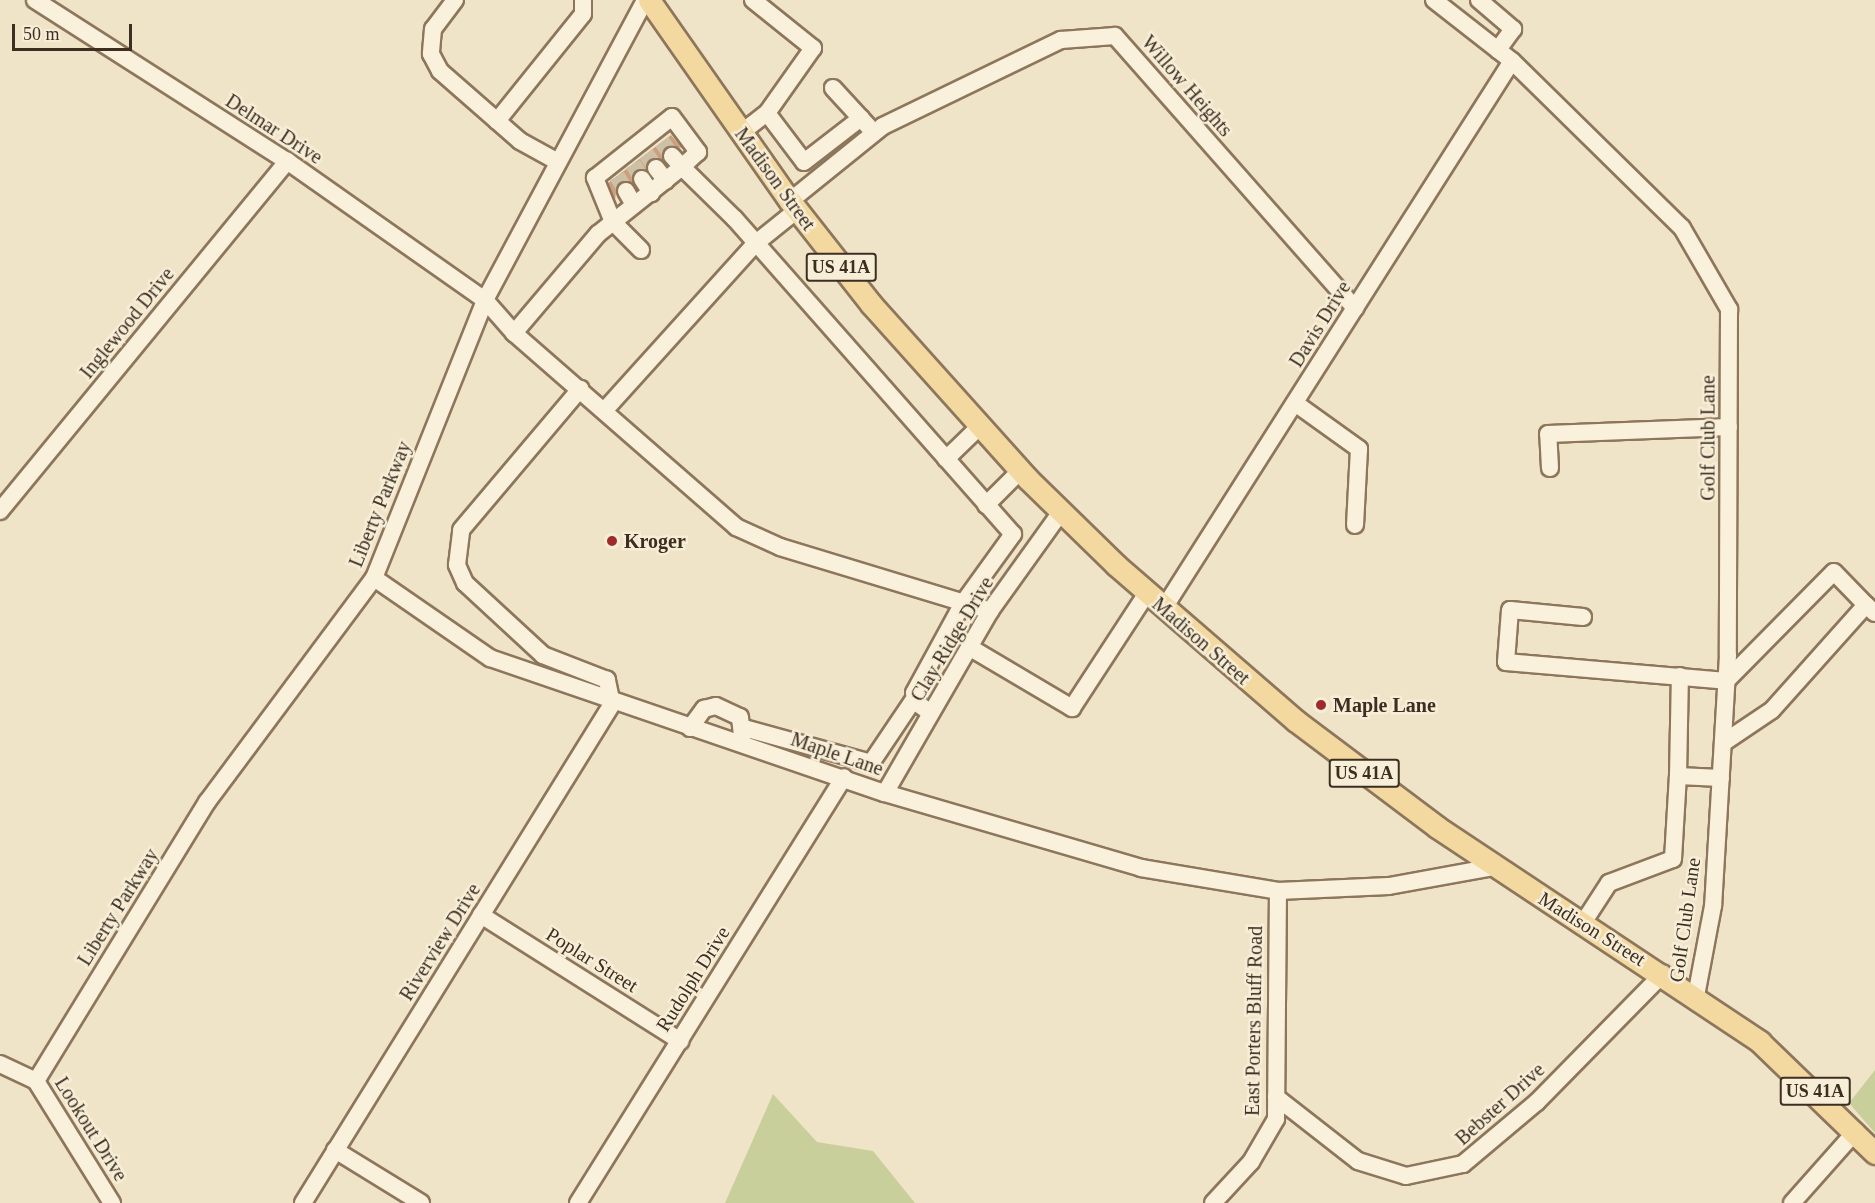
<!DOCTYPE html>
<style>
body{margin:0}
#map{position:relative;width:1875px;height:1203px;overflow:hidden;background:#f0e4c8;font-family:"Times New Roman",serif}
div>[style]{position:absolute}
.green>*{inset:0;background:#c9cf9b}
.building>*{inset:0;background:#cf9f7d}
.minor-tunnel>*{height:16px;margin-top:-8px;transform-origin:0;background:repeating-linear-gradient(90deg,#ccc0a6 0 16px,transparent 0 24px)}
.roads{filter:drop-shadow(2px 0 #8d765c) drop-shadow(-2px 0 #8d765c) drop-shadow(0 2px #8d765c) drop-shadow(0 -2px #8d765c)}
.minor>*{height:16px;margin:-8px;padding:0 8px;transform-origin:8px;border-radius:8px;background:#faf1dc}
.major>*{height:21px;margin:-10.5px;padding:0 10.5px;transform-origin:10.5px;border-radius:10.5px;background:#f3d9a0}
.dots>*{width:16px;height:16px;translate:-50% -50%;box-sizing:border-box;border:3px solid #f7eed8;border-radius:50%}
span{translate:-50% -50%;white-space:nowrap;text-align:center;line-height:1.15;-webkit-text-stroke:5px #f7eed8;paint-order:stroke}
.shield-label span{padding:2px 4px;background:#f7eed8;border:2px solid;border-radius:4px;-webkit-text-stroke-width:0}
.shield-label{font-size:18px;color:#3d2e20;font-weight:700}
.street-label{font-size:20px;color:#3d2e20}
.poi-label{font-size:20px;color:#3d2e20;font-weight:700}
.left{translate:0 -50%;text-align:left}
.scale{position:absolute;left:12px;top:24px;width:120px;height:27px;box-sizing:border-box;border:3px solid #3d2e20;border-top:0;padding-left:8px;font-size:18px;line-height:21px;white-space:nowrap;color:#3d2e20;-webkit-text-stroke:4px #f7eed8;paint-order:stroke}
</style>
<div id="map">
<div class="green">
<i style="clip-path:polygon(1875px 1070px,1875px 1133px,1849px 1103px)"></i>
<i style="clip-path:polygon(773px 1094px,817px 1142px,873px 1151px,915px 1203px,725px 1203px)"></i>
</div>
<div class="building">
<i style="clip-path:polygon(671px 135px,682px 148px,669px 146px,663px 160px,650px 159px,646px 169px,633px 174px,633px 183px,617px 185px,615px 200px,608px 183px)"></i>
</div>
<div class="minor-tunnel">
<i style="left:662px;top:142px;width:17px;rotate:54deg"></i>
<i style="left:646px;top:154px;width:17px;rotate:54deg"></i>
<i style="left:633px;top:164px;width:17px;rotate:59deg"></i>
<i style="left:617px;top:176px;width:17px;rotate:59deg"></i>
</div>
<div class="roads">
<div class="minor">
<i style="left:35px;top:0;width:299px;rotate:32.6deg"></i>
<i style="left:287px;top:161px;width:242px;rotate:35.1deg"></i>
<i style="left:485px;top:300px;width:44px;rotate:48.7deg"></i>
<i style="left:514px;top:333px;width:295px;rotate:41.1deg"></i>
<i style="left:736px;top:527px;width:48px;rotate:24.4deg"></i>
<i style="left:780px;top:547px;width:220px;rotate:16.9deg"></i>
<i style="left:455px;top:0;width:36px;rotate:127deg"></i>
<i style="left:433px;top:29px;width:25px;rotate:95deg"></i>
<i style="left:431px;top:54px;width:19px;rotate:62deg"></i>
<i style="left:440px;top:71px;width:106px;rotate:41.2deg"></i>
<i style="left:520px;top:141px;width:43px;rotate:28.9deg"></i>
<i style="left:753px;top:0;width:77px;rotate:38.7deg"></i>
<i style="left:813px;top:48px;width:80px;rotate:125.3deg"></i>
<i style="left:767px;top:113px;width:61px;rotate:52.9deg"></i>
<i style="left:804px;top:162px;width:72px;rotate:-37.7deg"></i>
<i style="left:1434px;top:0;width:99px;rotate:38deg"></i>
<i style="left:1512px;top:61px;width:238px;rotate:44.5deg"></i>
<i style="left:1682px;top:228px;width:94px;rotate:59.9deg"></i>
<i style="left:1729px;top:309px;width:346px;rotate:90.2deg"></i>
<i style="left:1728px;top:655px;width:251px;rotate:93.4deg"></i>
<i style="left:1713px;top:906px;width:92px;rotate:100.7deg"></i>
<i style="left:1479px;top:0;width:45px;rotate:40.5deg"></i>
<i style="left:1513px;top:29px;width:26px;rotate:126deg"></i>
<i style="left:833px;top:88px;width:52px;rotate:47.4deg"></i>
<i style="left:497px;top:121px;width:137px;rotate:-51.2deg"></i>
<i style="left:583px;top:14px;width:14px;rotate:-90deg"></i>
<i style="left:741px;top:133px;width:33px;rotate:-38deg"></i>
<i style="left:656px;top:168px;width:16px;rotate:52deg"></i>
<i style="left:642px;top:179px;width:17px;rotate:57deg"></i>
<i style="left:626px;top:191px;width:16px;rotate:60deg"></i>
<i style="left:790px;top:201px;width:119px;rotate:-38.9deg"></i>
<i style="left:883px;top:126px;width:198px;rotate:-25.8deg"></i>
<i style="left:1061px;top:40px;width:54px;rotate:-4.2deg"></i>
<i style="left:1115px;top:36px;width:363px;rotate:48.6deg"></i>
<i style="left:641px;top:250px;width:40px;rotate:-135deg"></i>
<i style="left:613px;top:222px;width:48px;rotate:-112.2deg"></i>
<i style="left:595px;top:178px;width:98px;rotate:-38.4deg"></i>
<i style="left:672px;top:117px;width:44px;rotate:53.4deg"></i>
<i style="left:698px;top:152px;width:22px;rotate:137deg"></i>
<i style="left:682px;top:167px;width:15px;rotate:-132deg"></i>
<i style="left:514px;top:333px;width:130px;rotate:-49.7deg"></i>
<i style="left:598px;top:234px;width:107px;rotate:-38.6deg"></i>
<i style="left:682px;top:167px;width:74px;rotate:44.5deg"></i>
<i style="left:735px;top:219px;width:420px;rotate:48.6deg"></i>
<i style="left:1013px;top:534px;width:85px;rotate:125.9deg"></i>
<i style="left:963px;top:603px;width:102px;rotate:118.6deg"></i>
<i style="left:914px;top:693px;width:10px;rotate:73deg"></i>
<i style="left:917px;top:703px;width:17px;rotate:36deg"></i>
<i style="left:1295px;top:403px;width:79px;rotate:35.7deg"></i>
<i style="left:1359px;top:449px;width:76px;rotate:93deg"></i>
<i style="left:604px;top:411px;width:227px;rotate:-47.9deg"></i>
<i style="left:756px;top:243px;width:53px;rotate:-38.8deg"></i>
<i style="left:946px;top:459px;width:46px;rotate:-44.1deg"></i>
<i style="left:1550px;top:468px;width:34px;rotate:-93deg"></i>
<i style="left:1548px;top:434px;width:181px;rotate:-2.2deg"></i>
<i style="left:986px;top:505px;width:48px;rotate:-45deg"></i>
<i style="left:0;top:511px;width:453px;rotate:-50.6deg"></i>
<i style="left:374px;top:578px;width:141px;rotate:34.6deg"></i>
<i style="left:490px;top:658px;width:417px;rotate:18.9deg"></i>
<i style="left:885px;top:793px;width:267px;rotate:16.3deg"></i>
<i style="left:1141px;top:868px;width:139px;rotate:9.5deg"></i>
<i style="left:1278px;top:891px;width:111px;rotate:-2.6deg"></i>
<i style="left:1389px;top:886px;width:107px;rotate:-10.3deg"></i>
<i style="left:1164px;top:608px;width:648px;rotate:-57.54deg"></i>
<i style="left:1583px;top:617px;width:73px;rotate:-174.5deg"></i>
<i style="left:1510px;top:610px;width:52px;rotate:94.4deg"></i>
<i style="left:1506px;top:662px;width:221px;rotate:4.9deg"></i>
<i style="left:1726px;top:681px;width:153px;rotate:-45.3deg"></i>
<i style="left:1834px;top:572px;width:46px;rotate:45.9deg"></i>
<i style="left:969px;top:647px;width:120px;rotate:30.6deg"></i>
<i style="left:1072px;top:708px;width:137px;rotate:-56.9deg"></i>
<i style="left:690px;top:728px;width:24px;rotate:-54deg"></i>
<i style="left:704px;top:709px;width:12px;rotate:-14deg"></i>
<i style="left:716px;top:706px;width:26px;rotate:25deg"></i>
<i style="left:740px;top:717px;width:20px;rotate:84deg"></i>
<i style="left:744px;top:728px;width:132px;rotate:15.4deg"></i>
<i style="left:871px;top:763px;width:77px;rotate:-56.1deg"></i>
<i style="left:1723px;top:743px;width:59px;rotate:-34deg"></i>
<i style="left:1772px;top:710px;width:141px;rotate:-48.2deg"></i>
<i style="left:1866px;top:605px;width:12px;rotate:42deg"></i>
<i style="left:1678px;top:776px;width:100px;rotate:-88.9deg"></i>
<i style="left:885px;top:793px;width:210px;rotate:-60deg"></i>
<i style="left:990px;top:611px;width:122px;rotate:-54.4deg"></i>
<i style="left:481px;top:915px;width:236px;rotate:32.3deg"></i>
<i style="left:1583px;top:923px;width:48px;rotate:-57deg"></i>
<i style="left:1609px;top:883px;width:68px;rotate:-20.6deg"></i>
<i style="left:1673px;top:859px;width:83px;rotate:-86.6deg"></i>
<i style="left:1678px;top:776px;width:43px;rotate:2.7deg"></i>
<i style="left:0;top:1064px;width:40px;rotate:25deg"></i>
<i style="left:36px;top:1081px;width:144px;rotate:58.1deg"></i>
<i style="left:36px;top:1081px;width:327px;rotate:-58.5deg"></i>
<i style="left:207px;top:802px;width:279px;rotate:-53.3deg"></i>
<i style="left:374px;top:578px;width:299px;rotate:-68.2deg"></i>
<i style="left:485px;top:300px;width:340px;rotate:-61.9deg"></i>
<i style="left:1276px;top:1097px;width:104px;rotate:38deg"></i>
<i style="left:1358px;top:1161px;width:50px;rotate:17.4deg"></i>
<i style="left:1406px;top:1176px;width:58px;rotate:-11.9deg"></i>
<i style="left:1463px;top:1164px;width:97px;rotate:-40deg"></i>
<i style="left:1537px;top:1102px;width:180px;rotate:-45.5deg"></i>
<i style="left:335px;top:1150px;width:101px;rotate:31.6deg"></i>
<i style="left:303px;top:1203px;width:587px;rotate:-58.23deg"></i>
<i style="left:612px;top:704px;width:25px;rotate:-102deg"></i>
<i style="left:607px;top:680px;width:69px;rotate:-158.7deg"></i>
<i style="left:543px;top:655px;width:106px;rotate:-137.3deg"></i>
<i style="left:465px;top:583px;width:20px;rotate:-114deg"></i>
<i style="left:457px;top:565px;width:35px;rotate:-83deg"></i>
<i style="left:461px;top:530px;width:185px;rotate:-49.8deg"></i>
<i style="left:578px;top:1203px;width:502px;rotate:-58.02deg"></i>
<i style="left:1213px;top:1203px;width:56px;rotate:-47.2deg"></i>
<i style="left:1251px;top:1162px;width:50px;rotate:-59.8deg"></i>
<i style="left:1276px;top:1119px;width:228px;rotate:-89.5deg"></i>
<i style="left:1792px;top:1203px;width:96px;rotate:-48.4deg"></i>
</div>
<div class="major">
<i style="left:649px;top:0;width:246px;rotate:55deg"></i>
<i style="left:790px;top:201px;width:131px;rotate:51.8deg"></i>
<i style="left:871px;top:304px;width:235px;rotate:48.1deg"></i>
<i style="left:1028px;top:479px;width:123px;rotate:44.3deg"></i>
<i style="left:1116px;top:565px;width:238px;rotate:40.9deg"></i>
<i style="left:1296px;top:721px;width:176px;rotate:36.9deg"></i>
<i style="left:1437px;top:827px;width:388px;rotate:33.6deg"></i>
<i style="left:1760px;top:1042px;width:160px;rotate:44deg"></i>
</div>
</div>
<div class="dots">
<i style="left:612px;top:541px;background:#9e2a2b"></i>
<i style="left:1321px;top:705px;background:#9e2a2b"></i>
</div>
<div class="shield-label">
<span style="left:841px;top:267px">US 41A</span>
<span style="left:1364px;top:773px">US 41A</span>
<span style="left:1815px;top:1091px">US 41A</span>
</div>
<div class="street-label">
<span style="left:1187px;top:86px;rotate:49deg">Willow Heights</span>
<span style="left:274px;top:129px;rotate:33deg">Delmar Drive</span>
<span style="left:775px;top:179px;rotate:54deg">Madison Street</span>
<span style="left:127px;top:323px;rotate:-51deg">Inglewood Drive</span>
<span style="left:1320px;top:324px;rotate:-58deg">Davis Drive</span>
<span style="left:1708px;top:438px;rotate:-90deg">Golf Club Lane</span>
<span style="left:380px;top:504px;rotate:-68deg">Liberty Parkway</span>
<span style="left:952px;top:639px;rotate:-59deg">Clay Ridge Drive</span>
<span style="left:1201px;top:641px;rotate:41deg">Madison Street</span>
<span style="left:837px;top:754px;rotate:19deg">Maple Lane</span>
<span style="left:118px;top:907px;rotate:-58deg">Liberty Parkway</span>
<span style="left:1685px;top:920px;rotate:-82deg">Golf Club Lane</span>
<span style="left:1592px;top:929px;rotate:32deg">Madison Street</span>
<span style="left:440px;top:942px;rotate:-58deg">Riverview Drive</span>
<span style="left:592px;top:960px;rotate:32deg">Poplar Street</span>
<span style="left:693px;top:979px;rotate:-58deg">Rudolph Drive</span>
<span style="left:1254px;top:1021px;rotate:-89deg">East Porters Bluff Road</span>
<span style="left:1500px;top:1104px;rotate:-42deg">Bebster Drive</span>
<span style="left:91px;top:1129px;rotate:58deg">Lookout Drive</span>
</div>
<div class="poi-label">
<span class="left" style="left:624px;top:541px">Kroger</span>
<span class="left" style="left:1333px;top:705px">Maple Lane</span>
</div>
<div class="scale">50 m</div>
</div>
